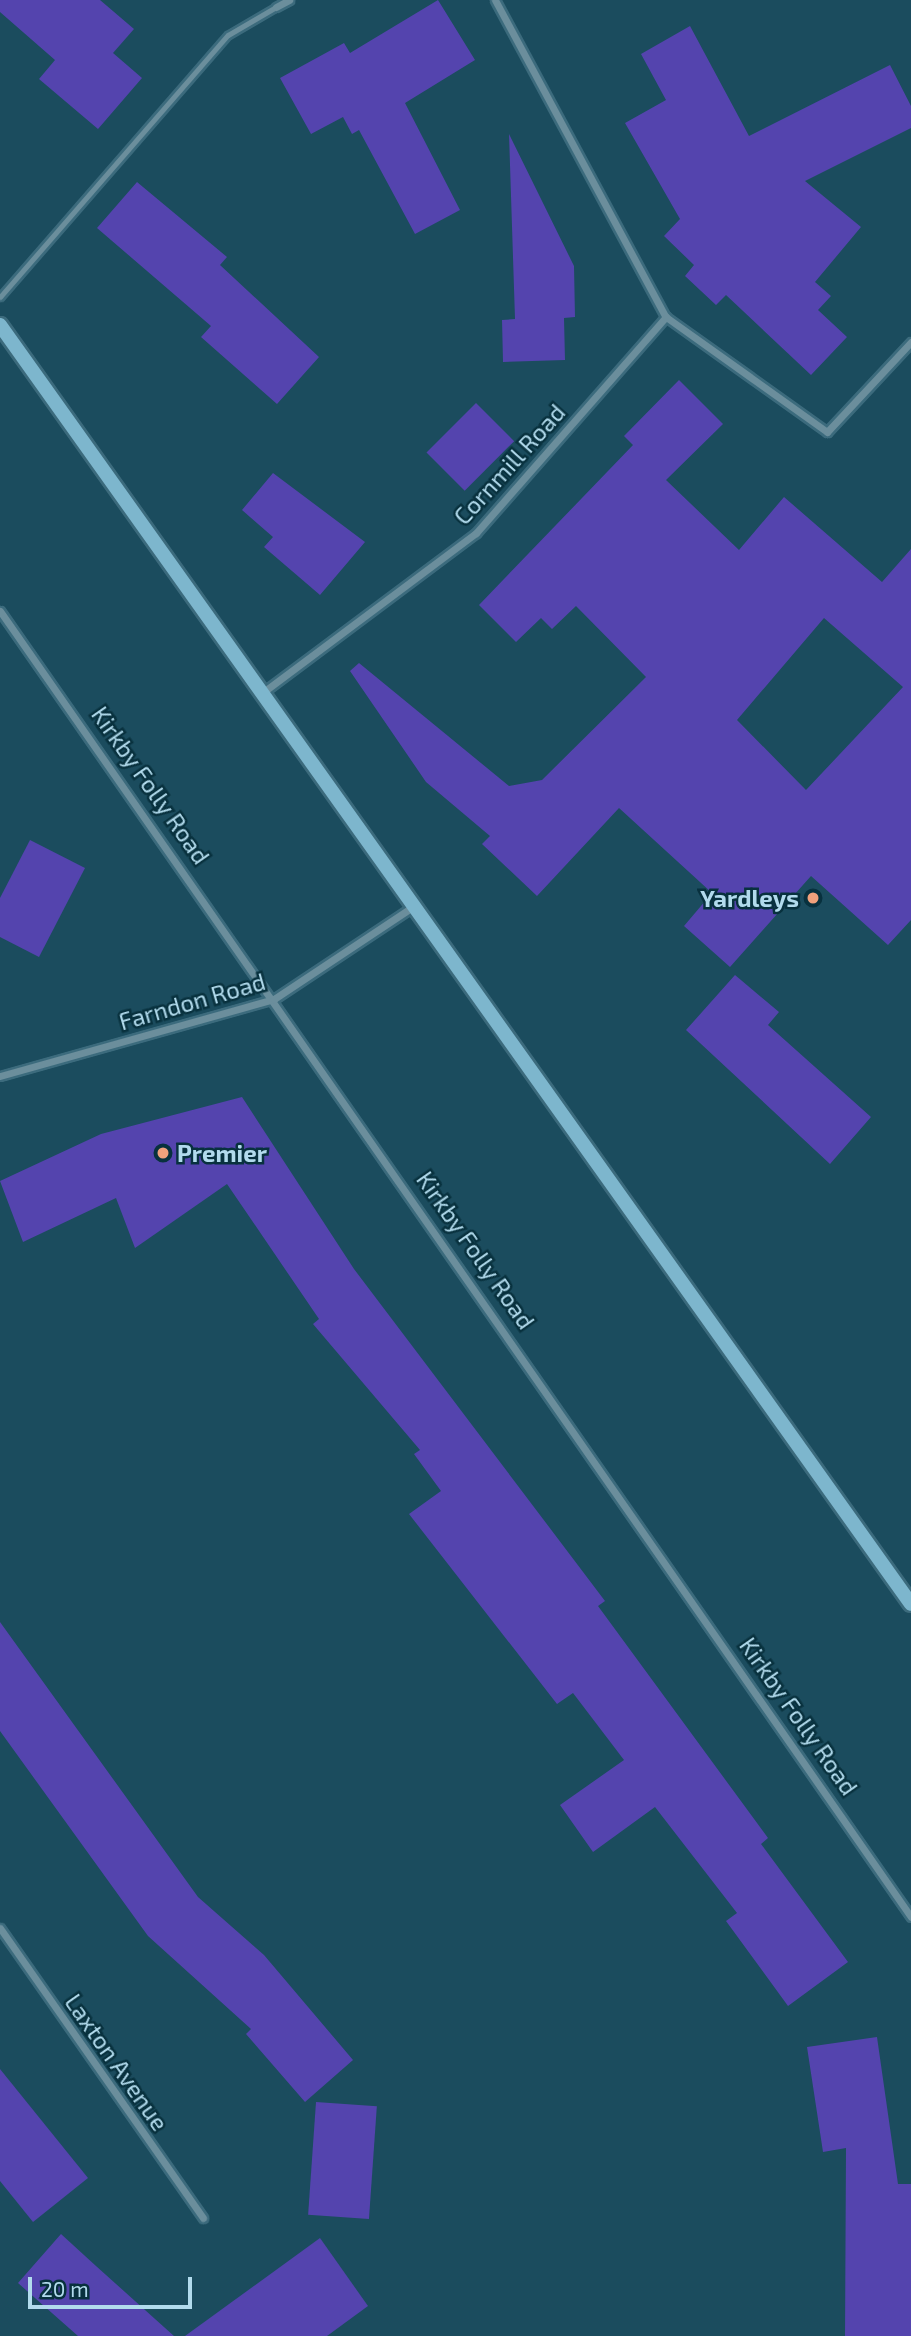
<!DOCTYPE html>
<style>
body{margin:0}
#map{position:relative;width:911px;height:2336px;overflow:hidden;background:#1b4c5e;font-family:"Exo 2",sans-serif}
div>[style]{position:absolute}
.building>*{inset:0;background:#5444ae;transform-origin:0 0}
.roads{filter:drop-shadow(2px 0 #3c6b7d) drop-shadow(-2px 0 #3c6b7d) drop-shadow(0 2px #3c6b7d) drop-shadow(0 -2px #3c6b7d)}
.service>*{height:5px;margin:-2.5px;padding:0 2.5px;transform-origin:2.5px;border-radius:2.5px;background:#6b8e9c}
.minor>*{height:7px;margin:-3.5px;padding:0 3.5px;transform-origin:3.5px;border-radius:3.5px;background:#6b8e9c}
.secondary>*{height:14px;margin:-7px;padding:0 7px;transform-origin:7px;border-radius:7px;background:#7db6cd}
.dots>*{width:19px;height:19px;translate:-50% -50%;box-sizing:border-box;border:4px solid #08313e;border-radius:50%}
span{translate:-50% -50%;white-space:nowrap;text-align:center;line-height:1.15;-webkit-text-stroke:5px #08313e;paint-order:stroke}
.street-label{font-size:24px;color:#b2dbed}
.poi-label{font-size:24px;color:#b2dbed;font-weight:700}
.right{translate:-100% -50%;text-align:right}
.left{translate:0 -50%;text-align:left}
.scale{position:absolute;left:28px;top:2277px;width:164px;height:32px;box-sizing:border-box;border:4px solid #b2dbed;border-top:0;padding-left:9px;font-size:21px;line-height:24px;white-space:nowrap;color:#b2dbed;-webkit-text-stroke:5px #08313e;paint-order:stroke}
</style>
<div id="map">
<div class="building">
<i style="clip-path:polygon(0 0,100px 0,134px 29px,113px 53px,142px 78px,98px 129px,39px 79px,55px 60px,0 12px)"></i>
<i style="clip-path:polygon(438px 0,475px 60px,405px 103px,460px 210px,415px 234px,359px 130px,352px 134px,343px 117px,311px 134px,280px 78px,344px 43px,350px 53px)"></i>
<i style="clip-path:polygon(690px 26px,749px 136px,890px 65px,911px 106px,911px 128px,805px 181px,861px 227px,815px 282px,831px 296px,818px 310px,847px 337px,811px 375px,726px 295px,716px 305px,685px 276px,694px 265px,664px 236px,680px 219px,625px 123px,666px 100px,641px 54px)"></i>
<i style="clip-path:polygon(509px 134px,574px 266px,575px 317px,564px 318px,565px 360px,503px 362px,502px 320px,515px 319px)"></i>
<i style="clip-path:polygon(137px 182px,227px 257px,220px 265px,319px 357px,277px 404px,201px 337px,211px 326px,97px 228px)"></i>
<i style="clip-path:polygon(evenodd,679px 380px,723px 424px,666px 480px,739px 550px,784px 497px,882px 582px,911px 549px,911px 920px,888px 945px,811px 876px,730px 967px,684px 926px,712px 893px,619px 808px,537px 896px,482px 844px,490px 836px,426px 782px,350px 671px,359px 663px,509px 786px,542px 780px,646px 677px,576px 606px,552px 629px,541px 618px,516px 642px,479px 605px,633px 445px,624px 436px,679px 380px,824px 618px,903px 687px,806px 790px,737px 720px,824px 618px)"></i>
<i style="left:476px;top:403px;width:54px;height:70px;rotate:45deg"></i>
<i style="clip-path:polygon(273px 473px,365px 542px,320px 595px,264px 547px,273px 537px,242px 510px)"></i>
<i style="clip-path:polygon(30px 840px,85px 868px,39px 957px,0 937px,0 898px)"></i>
<i style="clip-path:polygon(735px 975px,779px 1012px,768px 1025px,871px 1117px,830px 1164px,686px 1030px)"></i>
<i style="clip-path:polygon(242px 1097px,354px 1269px,605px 1601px,598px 1606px,768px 1838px,761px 1844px,848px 1962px,788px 2006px,726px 1921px,737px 1913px,655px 1807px,593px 1852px,560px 1805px,624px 1760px,573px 1693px,557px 1704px,409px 1514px,441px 1491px,414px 1454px,420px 1450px,313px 1324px,319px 1319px,227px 1184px,135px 1248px,116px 1198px,23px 1242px,0 1181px,101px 1134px)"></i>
<i style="clip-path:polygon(0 1622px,198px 1897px,264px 1955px,353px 2060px,305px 2102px,246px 2034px,251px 2029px,148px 1936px,0 1731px)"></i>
<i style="clip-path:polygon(877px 2037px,898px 2184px,911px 2184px,911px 2336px,845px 2336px,846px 2148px,823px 2152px,807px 2047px)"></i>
<i style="clip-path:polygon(0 2069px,88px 2178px,33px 2222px,0 2181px)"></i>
<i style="left:316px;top:2102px;width:61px;height:113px;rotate:4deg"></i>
<i style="clip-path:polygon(61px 2234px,96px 2266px,174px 2336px,78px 2336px,18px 2283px)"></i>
<i style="clip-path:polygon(320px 2238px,368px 2306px,327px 2336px,185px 2336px)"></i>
</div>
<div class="roads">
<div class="service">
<i style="left:0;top:297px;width:347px;rotate:-49deg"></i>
<i style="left:228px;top:35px;width:56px;rotate:-30.3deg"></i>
</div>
<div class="minor">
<i style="left:495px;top:0;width:360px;rotate:61.7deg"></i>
<i style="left:276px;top:7px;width:15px;rotate:-28deg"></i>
<i style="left:0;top:611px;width:1592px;rotate:55.1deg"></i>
<i style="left:262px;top:693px;width:267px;rotate:-36.8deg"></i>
<i style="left:476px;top:533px;width:288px;rotate:-48.7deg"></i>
<i style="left:666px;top:317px;width:198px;rotate:35.5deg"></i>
<i style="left:827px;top:432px;width:123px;rotate:-47deg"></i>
<i style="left:0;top:1076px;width:285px;rotate:-15.7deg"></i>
<i style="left:274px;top:999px;width:168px;rotate:-33.6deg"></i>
<i style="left:0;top:1928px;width:354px;rotate:55deg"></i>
</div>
<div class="secondary">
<i style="left:0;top:325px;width:1570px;rotate:54.54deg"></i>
</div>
</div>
<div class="dots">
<i style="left:813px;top:898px;background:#f1a17c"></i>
<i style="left:163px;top:1153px;background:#f1a17c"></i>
</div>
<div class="street-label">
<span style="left:509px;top:464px;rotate:-48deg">Cornmill Road</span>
<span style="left:151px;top:785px;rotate:55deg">Kirkby Folly Road</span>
<span style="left:192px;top:1001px;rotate:-16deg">Farndon Road</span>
<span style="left:476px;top:1250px;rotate:55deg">Kirkby Folly Road</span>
<span style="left:799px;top:1716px;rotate:55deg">Kirkby Folly Road</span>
<span style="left:117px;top:2062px;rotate:55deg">Laxton Avenue</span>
</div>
<div class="poi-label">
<span class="right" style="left:799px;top:898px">Yardleys</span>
<span class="left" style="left:177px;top:1153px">Premier</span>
</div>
<div class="scale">20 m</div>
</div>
